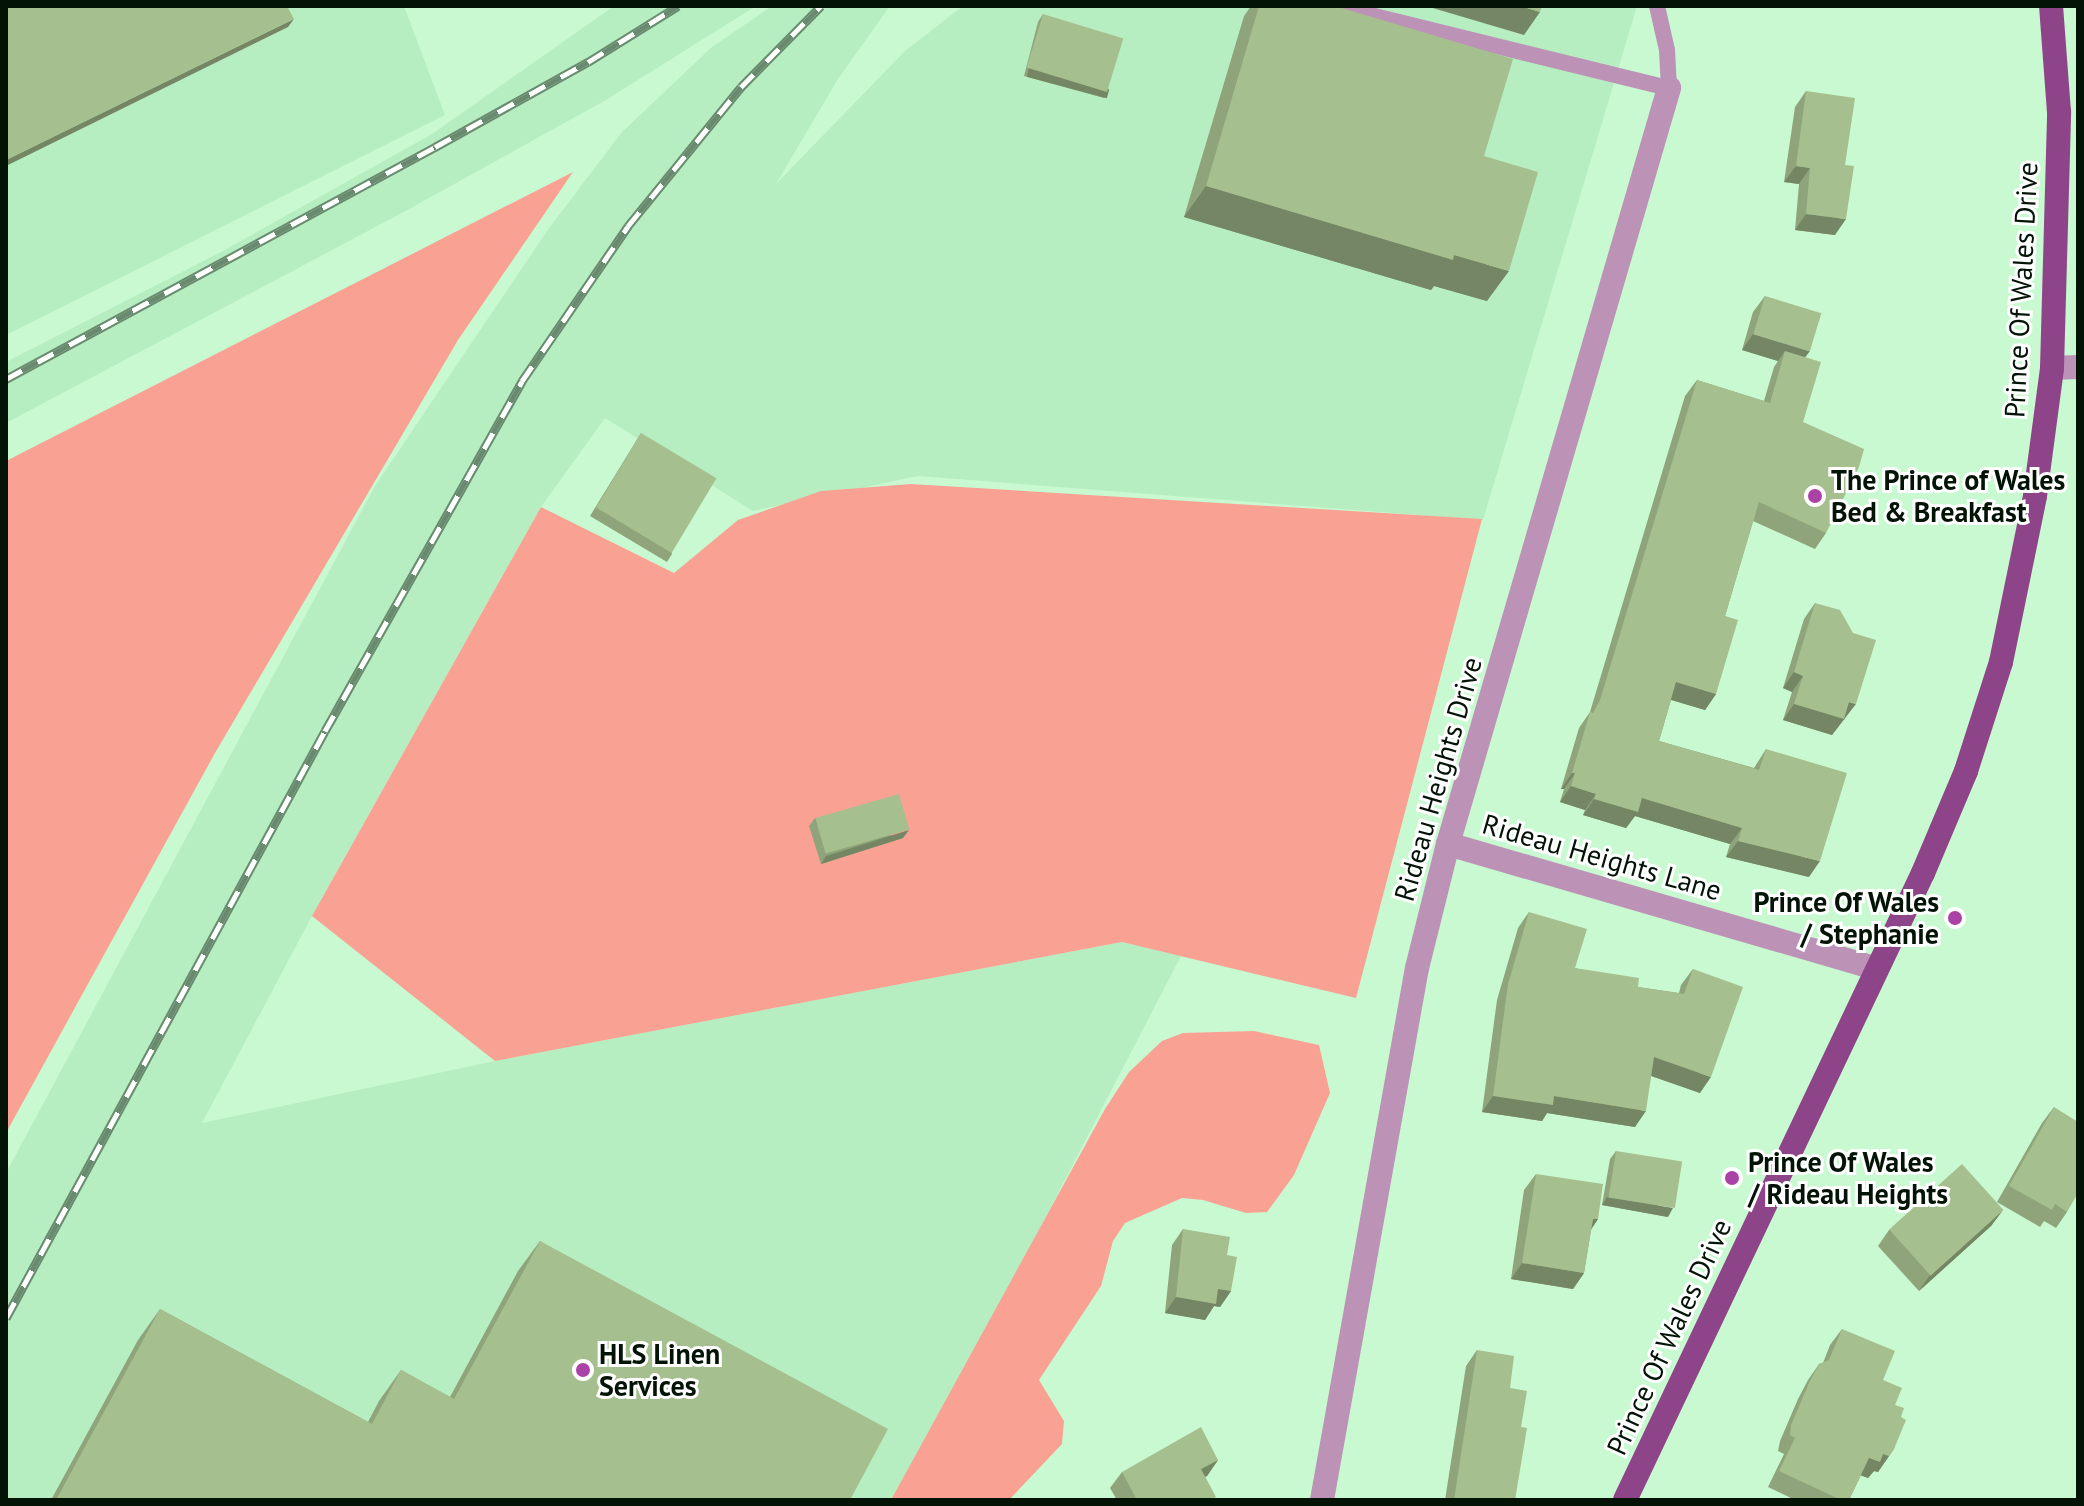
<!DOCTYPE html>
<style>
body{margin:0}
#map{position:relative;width:2084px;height:1506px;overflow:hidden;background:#c9f9d1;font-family:"PT Sans",sans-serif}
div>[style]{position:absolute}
.built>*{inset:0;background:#b7eec1}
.green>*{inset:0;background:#f9a294}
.service>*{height:16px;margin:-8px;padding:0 8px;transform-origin:8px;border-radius:8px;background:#bc92b7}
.minor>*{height:24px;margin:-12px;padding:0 12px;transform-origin:12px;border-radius:12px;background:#bc92b7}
.primary>*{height:24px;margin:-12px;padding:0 12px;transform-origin:12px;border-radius:12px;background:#8e4489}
.rail>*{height:9px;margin-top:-4.5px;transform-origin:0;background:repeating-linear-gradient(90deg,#fff 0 18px,#698a6f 0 36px);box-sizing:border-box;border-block:2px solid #698a6f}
.wall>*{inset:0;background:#8fa47a}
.shaded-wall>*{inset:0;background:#748663;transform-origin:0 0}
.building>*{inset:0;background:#a6bf8e;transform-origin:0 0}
.dots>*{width:22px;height:22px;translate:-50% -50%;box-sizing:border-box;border:4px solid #fff;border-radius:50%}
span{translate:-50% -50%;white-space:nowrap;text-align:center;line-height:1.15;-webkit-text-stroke:6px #fff;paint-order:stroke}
.street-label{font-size:28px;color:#031407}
.poi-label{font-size:28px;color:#031407;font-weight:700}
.left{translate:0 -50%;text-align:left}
.right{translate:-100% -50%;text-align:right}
.frame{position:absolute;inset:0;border:8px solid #031407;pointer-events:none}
</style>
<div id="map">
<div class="built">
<i style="clip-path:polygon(6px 6px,404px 6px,445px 115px,6px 335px)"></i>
<i style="clip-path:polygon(614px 6px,756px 6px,606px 100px,400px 214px,6px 423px,6px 362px,221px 252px,432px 134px)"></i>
<i style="clip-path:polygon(772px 6px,890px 6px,838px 79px,776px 184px,905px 51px,963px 6px,1637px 6px,1483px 520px,918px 476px,753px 511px,605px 418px,541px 507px,312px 916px,202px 1123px,495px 1061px,1122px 942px,1181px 956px,899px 1500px,6px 1500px,6px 1173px,375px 486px,549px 228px,622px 132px,712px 47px)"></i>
</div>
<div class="green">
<i style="clip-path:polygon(573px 172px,458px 340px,215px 753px,6px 1133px,6px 461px)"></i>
<i style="clip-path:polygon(911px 484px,1482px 519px,1356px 998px,1122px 942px,495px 1061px,312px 916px,541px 507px,674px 573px,738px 520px,821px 491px)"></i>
<i style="clip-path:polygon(1254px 1031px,1319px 1045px,1330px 1093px,1294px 1175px,1267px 1212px,1246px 1213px,1203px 1200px,1182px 1198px,1125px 1223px,1113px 1241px,1101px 1286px,1039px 1380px,1064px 1421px,1062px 1444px,1009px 1500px,891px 1500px,1105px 1109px,1129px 1072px,1162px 1041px,1183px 1033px)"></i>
</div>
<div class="service">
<i style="left:1334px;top:6px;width:345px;rotate:13.8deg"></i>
<i style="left:1669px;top:88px;width:38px;rotate:-93deg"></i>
<i style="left:1667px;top:50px;width:45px;rotate:-102.8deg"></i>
</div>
<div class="minor">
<i style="left:2052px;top:368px;width:26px;rotate:-2deg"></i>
<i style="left:1448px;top:844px;width:446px;rotate:16.2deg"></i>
<i style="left:1322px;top:1500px;width:540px;rotate:-79.88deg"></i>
<i style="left:1417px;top:968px;width:128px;rotate:-76deg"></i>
<i style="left:1448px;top:844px;width:788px;rotate:-73.7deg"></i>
</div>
<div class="primary">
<i style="left:1625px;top:1500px;width:694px;rotate:-64.58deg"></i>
<i style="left:1923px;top:873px;width:111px;rotate:-67.1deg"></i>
<i style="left:1966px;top:771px;width:114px;rotate:-72.2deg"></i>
<i style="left:2001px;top:662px;width:169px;rotate:-78.4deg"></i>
<i style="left:2035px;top:496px;width:129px;rotate:-82.4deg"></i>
<i style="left:2052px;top:368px;width:256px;rotate:-88.4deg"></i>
<i style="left:2059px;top:112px;width:106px;rotate:-94.3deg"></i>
</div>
<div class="rail">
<i style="left:6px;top:379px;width:488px;rotate:-28.4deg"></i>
<i style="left:435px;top:147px;width:175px;rotate:-29.1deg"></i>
<i style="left:588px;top:62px;width:106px;rotate:-31.9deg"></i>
<i style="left:6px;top:1318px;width:668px;rotate:-61.48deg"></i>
<i style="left:325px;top:731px;width:402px;rotate:-60.6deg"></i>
<i style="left:522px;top:381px;width:188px;rotate:-55.6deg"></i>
<i style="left:628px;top:226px;width:179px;rotate:-50.9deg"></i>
<i style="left:741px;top:87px;width:114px;rotate:-45.4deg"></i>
</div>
<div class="wall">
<i style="clip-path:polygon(1251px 6px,1335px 6px,1484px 156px,1487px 301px,1434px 286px,1431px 290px,1184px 217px,1244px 16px)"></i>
<i style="clip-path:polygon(1043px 14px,1109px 90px,1104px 98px,1024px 76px,1038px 22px)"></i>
<i style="clip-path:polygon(1806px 91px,1845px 165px,1835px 235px,1795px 230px,1799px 184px,1784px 182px,1795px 107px)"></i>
<i style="clip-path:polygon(1765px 296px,1805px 357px,1803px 422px,1826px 533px,1815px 549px,1753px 521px,1725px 616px,1716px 694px,1705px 710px,1671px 700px,1659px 741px,1754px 768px,1766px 749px,1809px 877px,1726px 857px,1730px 844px,1635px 816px,1626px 828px,1583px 815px,1585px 810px,1560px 802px,1564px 789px,1561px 789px,1579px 728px,1590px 712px,1685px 396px,1697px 380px,1764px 401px,1774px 367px,1778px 361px,1742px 350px,1753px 312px)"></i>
<i style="clip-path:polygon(641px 433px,672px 554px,667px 562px,590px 516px)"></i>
<i style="clip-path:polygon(1815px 603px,1845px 720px,1844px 719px,1832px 735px,1783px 720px,1792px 692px,1783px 688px,1804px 619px)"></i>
<i style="clip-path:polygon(815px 818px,903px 838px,821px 864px,809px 826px)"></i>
<i style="clip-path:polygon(1529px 912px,1575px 968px,1638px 987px,1679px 993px,1681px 985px,1693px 969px,1700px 1093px,1651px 1076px,1635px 1127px,1547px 1113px,1542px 1121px,1482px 1112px,1497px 1000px,1518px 928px)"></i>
<i style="clip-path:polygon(2054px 1107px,2067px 1212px,2056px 1228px,2044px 1221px,2040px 1227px,1997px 1202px,2042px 1123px)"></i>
<i style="clip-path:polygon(1616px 1151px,1668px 1217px,1602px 1205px,1610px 1159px)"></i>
<i style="clip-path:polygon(1536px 1174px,1598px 1219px,1591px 1230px,1584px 1273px,1573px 1289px,1511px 1279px,1524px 1190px)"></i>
<i style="clip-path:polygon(2003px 1210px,1991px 1226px,1919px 1291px,1878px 1246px,1889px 1230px)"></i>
<i style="clip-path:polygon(1183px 1229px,1227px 1255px,1231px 1291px,1220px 1307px,1214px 1306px,1205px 1320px,1165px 1313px,1172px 1245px)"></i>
<i style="clip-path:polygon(540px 1241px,850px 1500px,51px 1500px,138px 1340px,160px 1309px,368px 1422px,379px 1401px,401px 1370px,450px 1397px,518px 1271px)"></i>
<i style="clip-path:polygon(1842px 1329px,1883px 1380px,1895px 1405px,1901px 1417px,1894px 1449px,1878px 1472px,1874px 1471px,1868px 1478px,1861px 1475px,1849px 1500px,1795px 1500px,1768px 1487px,1784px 1454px,1778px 1451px,1780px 1441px,1798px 1399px,1808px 1380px,1819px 1364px,1823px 1363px,1830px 1345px)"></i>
<i style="clip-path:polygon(1477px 1350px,1510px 1388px,1521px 1427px,1515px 1500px,1445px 1500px,1466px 1366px)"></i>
<i style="clip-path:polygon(1218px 1460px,1207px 1476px,1205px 1477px,1214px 1500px,1117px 1500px,1110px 1488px,1122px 1472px)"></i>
</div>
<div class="shaded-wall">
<i style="clip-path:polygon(1426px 6px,1521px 6px,1540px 12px,1524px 35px)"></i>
<i style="clip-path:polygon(294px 19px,288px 27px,6px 166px,6px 160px)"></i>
<i style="left:1029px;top:68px;width:83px;height:9px;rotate:15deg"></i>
<i style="clip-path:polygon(1796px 166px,1810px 168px,1799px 184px,1784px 182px)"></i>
<i style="clip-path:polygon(1206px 186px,1454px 255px,1509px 271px,1487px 301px,1434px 286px,1431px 290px,1184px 217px)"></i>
<i style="clip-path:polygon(1806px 214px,1846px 219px,1835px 235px,1795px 230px)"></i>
<i style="clip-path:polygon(1753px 334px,1810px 351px,1798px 367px,1785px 351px,1778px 361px,1742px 350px)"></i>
<i style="clip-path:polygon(1794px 672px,1803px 676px,1792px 692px,1783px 688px)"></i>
<i style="clip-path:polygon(1676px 682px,1716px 694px,1705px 710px,1665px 698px)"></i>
<i style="clip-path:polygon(1849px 702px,1856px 704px,1832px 735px,1783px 720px,1794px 704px)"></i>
<i style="clip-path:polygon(1572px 773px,1575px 773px,1564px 789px,1561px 789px)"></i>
<i style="clip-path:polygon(1571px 786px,1596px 794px,1585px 810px,1560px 802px)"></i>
<i style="clip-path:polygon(1642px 798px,1742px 828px,1730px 844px,1635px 816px,1626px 828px,1583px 815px,1594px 799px)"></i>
<i style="clip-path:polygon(909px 830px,903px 838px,821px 864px,826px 856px)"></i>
<i style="clip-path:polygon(1738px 841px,1820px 861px,1809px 877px,1726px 857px)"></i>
<i style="clip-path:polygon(1654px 1057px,1711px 1077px,1700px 1093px,1643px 1073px)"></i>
<i style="clip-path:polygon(1493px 1096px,1554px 1096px,1646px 1111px,1635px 1127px,1547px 1113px,1542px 1121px,1482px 1112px)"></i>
<i style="clip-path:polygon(1607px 1197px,1673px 1208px,1668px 1217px,1602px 1205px)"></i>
<i style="clip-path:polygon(2003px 1210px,1991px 1226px,1919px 1291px,1930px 1275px)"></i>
<i style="clip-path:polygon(1593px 1219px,1598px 1219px,1587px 1235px)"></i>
<i style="clip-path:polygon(1522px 1263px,1584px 1273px,1573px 1289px,1511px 1279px)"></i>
<i style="clip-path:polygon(1218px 1289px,1231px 1291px,1220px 1307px,1214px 1306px,1205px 1320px,1165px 1313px,1176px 1297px)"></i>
<i style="clip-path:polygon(1883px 1454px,1889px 1456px,1878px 1472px,1874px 1471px,1868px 1478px,1857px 1474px,1869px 1458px)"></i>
<i style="clip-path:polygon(1218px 1460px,1207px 1476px,1189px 1485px,1201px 1469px)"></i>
</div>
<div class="building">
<i style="clip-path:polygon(6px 6px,287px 6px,294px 19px,6px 160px)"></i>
<i style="clip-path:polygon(1259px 6px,1335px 6px,1513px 59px,1484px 156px,1538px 172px,1509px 271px,1454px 255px,1453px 260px,1206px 186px)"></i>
<i style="clip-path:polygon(1521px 6px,1542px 6px,1540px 12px)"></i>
<i style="left:1043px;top:14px;width:84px;height:56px;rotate:17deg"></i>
<i style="clip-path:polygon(1806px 91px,1855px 98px,1845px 165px,1854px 166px,1846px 219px,1806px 214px,1810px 168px,1796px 166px)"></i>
<i style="left:1765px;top:296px;width:59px;height:40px;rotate:17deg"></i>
<i style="clip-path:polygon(1785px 351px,1821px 362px,1803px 422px,1864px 449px,1859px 467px,1826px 533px,1759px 502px,1725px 616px,1738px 620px,1716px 694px,1676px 682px,1659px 741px,1759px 770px,1766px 749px,1847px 773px,1820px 861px,1738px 841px,1742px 828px,1642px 798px,1638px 812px,1594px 799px,1596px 794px,1571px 786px,1575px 773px,1572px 773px,1590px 712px,1593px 713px,1600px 700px,1697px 380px,1770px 403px)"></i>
<i style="left:641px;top:433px;width:88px;height:87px;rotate:31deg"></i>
<i style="clip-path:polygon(1815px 603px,1840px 610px,1853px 633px,1876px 640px,1856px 704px,1849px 702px,1844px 719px,1794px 704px,1803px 676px,1794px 672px)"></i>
<i style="left:899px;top:794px;width:37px;height:87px;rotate:74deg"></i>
<i style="clip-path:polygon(1529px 912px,1587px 929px,1575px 968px,1639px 978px,1638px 987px,1684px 994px,1693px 969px,1743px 987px,1711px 1077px,1654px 1057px,1646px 1111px,1554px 1096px,1553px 1105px,1493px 1096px,1508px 984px)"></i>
<i style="clip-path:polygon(2054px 1107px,2078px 1122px,2078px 1193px,2067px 1212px,2055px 1204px,2052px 1210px,2009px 1186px)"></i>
<i style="left:1616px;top:1151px;width:67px;height:47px;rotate:9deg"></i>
<i style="left:1962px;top:1164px;width:62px;height:98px;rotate:48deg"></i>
<i style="clip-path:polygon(1536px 1174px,1603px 1184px,1598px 1219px,1593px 1219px,1584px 1273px,1522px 1263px)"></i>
<i style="clip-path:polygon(1183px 1229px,1230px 1237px,1227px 1255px,1237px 1257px,1231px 1291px,1218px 1289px,1216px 1304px,1176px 1297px)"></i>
<i style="clip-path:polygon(540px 1241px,888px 1429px,850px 1500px,56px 1500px,160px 1309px,372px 1424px,401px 1370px,454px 1399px)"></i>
<i style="clip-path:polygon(1842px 1329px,1895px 1351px,1883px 1380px,1902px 1388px,1895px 1405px,1904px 1408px,1901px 1417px,1906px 1420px,1894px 1449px,1889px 1456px,1883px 1454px,1880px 1462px,1869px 1458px,1849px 1500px,1841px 1500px,1779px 1471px,1795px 1438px,1790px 1435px,1791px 1425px,1809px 1383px,1819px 1364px,1829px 1360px)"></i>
<i style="clip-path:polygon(1477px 1350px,1514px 1356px,1510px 1388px,1527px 1391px,1521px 1427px,1527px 1428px,1515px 1500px,1454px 1500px)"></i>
<i style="clip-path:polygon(1201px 1427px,1218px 1460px,1201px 1469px,1216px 1497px,1210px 1500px,1137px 1500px,1122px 1472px)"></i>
</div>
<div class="dots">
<i style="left:1815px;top:496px;background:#ab42a5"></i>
<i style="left:1955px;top:918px;background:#ab42a5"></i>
<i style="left:1732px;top:1178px;background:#ab42a5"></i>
<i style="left:583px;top:1370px;background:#ab42a5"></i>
</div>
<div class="street-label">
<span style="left:2021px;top:290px;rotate:-87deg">Prince Of Wales Drive</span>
<span style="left:1438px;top:779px;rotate:-74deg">Rideau Heights Drive</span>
<span style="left:1602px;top:857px;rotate:16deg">Rideau Heights Lane</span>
<span style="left:1669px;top:1337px;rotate:-65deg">Prince Of Wales Drive</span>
</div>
<div class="poi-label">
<span class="left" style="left:1831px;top:496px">The Prince of Wales<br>Bed &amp; Breakfast</span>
<span class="right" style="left:1939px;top:918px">Prince Of Wales<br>/ Stephanie</span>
<span class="left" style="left:1748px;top:1178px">Prince Of Wales<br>/ Rideau Heights</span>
<span class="left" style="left:599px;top:1370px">HLS Linen<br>Services</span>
</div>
<div class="frame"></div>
</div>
